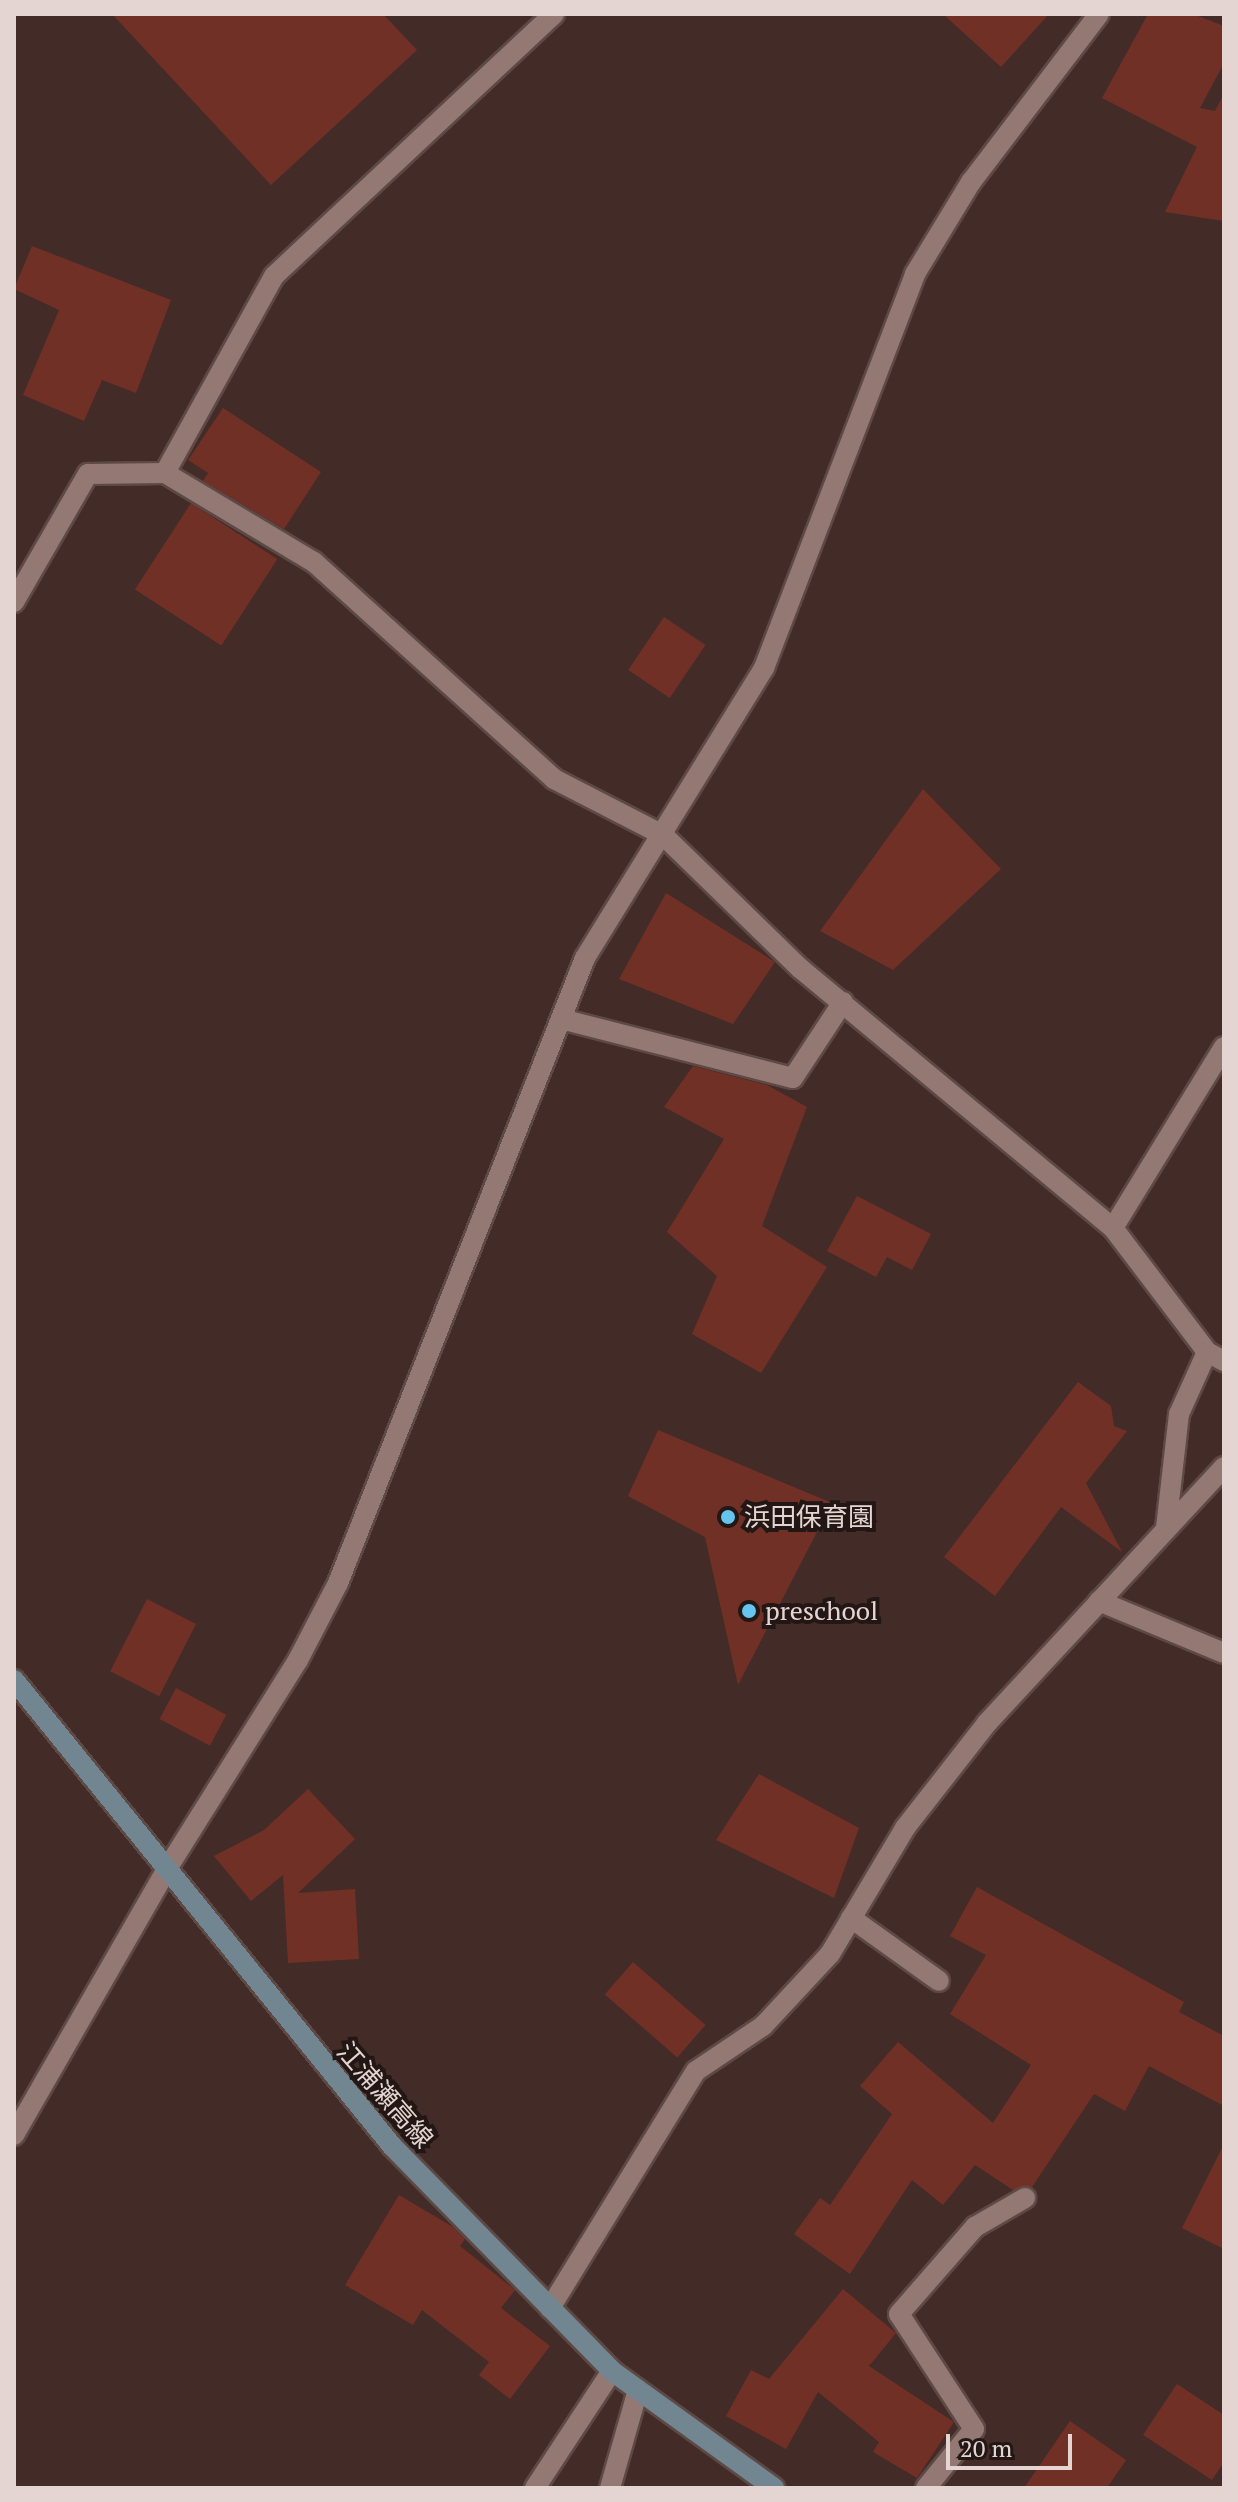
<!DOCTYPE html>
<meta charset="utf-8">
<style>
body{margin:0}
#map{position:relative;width:1238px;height:2502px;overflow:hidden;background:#432b27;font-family:"PT Serif","Noto Sans JP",serif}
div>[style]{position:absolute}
.building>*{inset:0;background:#713026;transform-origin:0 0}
.roads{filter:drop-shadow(2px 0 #5d4946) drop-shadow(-2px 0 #5d4946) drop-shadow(0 2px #5d4946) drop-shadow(0 -2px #5d4946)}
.minor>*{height:20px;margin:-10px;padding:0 10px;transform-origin:10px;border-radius:10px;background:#947873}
.secondary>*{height:20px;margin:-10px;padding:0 10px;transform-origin:10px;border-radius:10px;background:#728691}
.dots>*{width:22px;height:22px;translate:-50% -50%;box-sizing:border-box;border:4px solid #221715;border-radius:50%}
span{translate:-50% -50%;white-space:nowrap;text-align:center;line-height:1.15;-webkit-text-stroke:8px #221715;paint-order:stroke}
.poi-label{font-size:26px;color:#e5d5d2}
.left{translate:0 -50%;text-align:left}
.street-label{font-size:26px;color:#e5d5d2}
.frame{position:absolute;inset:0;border:16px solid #e5d5d2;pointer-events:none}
.scale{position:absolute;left:946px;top:2434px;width:126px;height:36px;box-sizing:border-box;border:4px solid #e5d5d2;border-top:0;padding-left:10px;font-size:24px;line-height:28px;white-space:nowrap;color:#e5d5d2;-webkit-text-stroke:6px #221715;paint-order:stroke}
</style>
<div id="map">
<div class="building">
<i style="clip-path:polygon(112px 14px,383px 14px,417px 50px,271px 185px)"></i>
<i style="clip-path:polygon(943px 14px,1049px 14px,1001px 67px)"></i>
<i style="clip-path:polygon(1148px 14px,1193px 14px,1224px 26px,1224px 63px,1200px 108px,1215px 111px,1224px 94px,1224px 221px,1165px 212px,1197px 147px,1102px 98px)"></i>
<i style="clip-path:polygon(32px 246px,171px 300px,136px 393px,102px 380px,84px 421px,23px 395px,59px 310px,14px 289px)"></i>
<i style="clip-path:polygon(223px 408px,321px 472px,284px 529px,203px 481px,208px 473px,188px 460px)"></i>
<i style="left:191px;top:503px;width:103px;height:103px;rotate:33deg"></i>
<i style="left:664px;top:617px;width:50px;height:64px;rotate:34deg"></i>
<i style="clip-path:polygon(923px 789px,1001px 869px,893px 970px,820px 931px)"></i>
<i style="clip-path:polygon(666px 893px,775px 962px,733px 1024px,619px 979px)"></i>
<i style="clip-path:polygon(693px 1066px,767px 1085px,807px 1107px,762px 1226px,827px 1267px,761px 1373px,692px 1334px,717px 1276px,667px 1232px,724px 1139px,664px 1107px)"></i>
<i style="clip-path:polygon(857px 1196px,931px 1234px,912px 1270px,887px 1257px,876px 1277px,827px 1251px)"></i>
<i style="clip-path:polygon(1078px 1382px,1111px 1406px,1114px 1426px,1127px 1431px,1086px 1483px,1122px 1552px,1061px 1507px,995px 1596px,944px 1557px)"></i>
<i style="clip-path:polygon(658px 1430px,832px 1503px,738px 1685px,705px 1537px,628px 1496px)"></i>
<i style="left:147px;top:1599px;width:55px;height:81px;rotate:27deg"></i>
<i style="left:176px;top:1688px;width:57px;height:35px;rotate:28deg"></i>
<i style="clip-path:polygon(759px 1774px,859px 1828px,834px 1898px,716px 1840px)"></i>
<i style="clip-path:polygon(308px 1789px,355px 1839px,298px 1893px,355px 1889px,359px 1959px,288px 1963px,283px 1875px,251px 1901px,214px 1856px,264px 1830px)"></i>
<i style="clip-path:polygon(977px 1887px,1184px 2002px,1179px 2012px,1224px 2036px,1224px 2106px,1149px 2066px,1125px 2111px,1094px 2094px,1032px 2187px,1013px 2190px,975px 2165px,943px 2205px,912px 2180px,850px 2274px,794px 2234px,820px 2198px,830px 2205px,892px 2114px,860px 2086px,898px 2042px,993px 2123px,1031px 2065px,950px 2014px,986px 1955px,950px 1936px)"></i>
<i style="left:633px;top:1962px;width:96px;height:43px;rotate:41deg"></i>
<i style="clip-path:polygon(1224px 2144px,1224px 2249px,1182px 2228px)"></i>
<i style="clip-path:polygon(399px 2195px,453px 2227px,465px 2239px,460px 2246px,515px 2290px,501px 2308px,550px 2346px,510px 2399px,479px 2375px,489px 2362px,422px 2310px,413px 2325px,345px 2285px)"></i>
<i style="clip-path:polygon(843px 2289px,896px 2333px,869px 2366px,954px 2422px,917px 2478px,873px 2452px,879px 2442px,818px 2392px,786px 2449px,726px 2416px,751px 2370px,769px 2379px)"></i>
<i style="clip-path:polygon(1177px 2384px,1224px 2415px,1224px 2462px,1212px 2480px,1143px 2435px)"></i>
<i style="clip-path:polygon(1070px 2421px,1126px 2460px,1107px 2488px,1024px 2488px)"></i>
</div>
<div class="roads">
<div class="minor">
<i style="left:554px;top:14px;width:383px;rotate:136.9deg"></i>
<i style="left:274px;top:276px;width:225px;rotate:119deg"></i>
<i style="left:165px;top:473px;width:174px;rotate:30.9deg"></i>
<i style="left:314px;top:562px;width:324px;rotate:42.1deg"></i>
<i style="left:554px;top:779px;width:123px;rotate:27.2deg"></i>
<i style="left:663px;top:835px;width:192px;rotate:44.2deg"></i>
<i style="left:801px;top:969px;width:405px;rotate:39.7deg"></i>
<i style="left:1113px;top:1228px;width:156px;rotate:52.8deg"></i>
<i style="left:1207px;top:1352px;width:19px;rotate:28deg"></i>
<i style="left:14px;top:602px;width:148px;rotate:-60deg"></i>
<i style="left:88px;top:474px;width:77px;rotate:-0.7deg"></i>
<i style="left:561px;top:1019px;width:239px;rotate:14.3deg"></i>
<i style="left:793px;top:1078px;width:91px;rotate:-56.7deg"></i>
<i style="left:1113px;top:1228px;width:212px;rotate:-58.5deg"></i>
<i style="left:1166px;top:1528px;width:115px;rotate:-83.5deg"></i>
<i style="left:1179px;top:1414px;width:68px;rotate:-65.7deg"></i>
<i style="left:1099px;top:1601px;width:135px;rotate:22.6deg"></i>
<i style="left:851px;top:1918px;width:108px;rotate:35.6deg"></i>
<i style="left:14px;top:2135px;width:303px;rotate:-60.1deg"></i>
<i style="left:165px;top:1872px;width:250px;rotate:-57.9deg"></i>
<i style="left:298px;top:1660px;width:87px;rotate:-62.5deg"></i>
<i style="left:338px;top:1583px;width:672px;rotate:-68.44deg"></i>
<i style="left:585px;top:958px;width:341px;rotate:-58.3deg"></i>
<i style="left:764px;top:668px;width:422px;rotate:-69deg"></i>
<i style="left:915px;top:274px;width:108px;rotate:-58.7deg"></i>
<i style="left:971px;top:182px;width:211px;rotate:-52.7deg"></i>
<i style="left:550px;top:2308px;width:278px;rotate:-58.4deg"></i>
<i style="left:696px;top:2071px;width:81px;rotate:-33.9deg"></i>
<i style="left:763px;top:2026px;width:98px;rotate:-47.1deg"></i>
<i style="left:830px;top:1954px;width:147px;rotate:-59.2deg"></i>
<i style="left:905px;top:1828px;width:133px;rotate:-52deg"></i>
<i style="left:987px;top:1723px;width:349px;rotate:-47.2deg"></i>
<i style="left:535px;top:2488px;width:140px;rotate:-56.7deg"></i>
<i style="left:610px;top:2488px;width:102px;rotate:-74.1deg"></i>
<i style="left:926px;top:2488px;width:76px;rotate:-50.9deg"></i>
<i style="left:974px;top:2429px;width:137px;rotate:-123.1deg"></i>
<i style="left:899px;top:2314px;width:116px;rotate:-48.9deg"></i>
<i style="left:975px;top:2227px;width:58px;rotate:-30.1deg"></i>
</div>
<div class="secondary">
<i style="left:14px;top:1680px;width:600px;rotate:50.95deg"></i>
<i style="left:392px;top:2146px;width:315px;rotate:45.6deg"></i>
<i style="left:612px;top:2371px;width:200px;rotate:35.8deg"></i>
</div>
</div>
<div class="dots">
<i style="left:728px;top:1517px;background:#65c5ee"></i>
<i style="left:749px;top:1611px;background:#65c5ee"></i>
</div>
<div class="poi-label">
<span class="left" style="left:744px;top:1517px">浜田保育園</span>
<span class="left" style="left:765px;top:1611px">preschool</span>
</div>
<div class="street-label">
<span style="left:385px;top:2095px;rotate:49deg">江浦瀬高線</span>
</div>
<div class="frame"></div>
<div class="scale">20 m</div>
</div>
